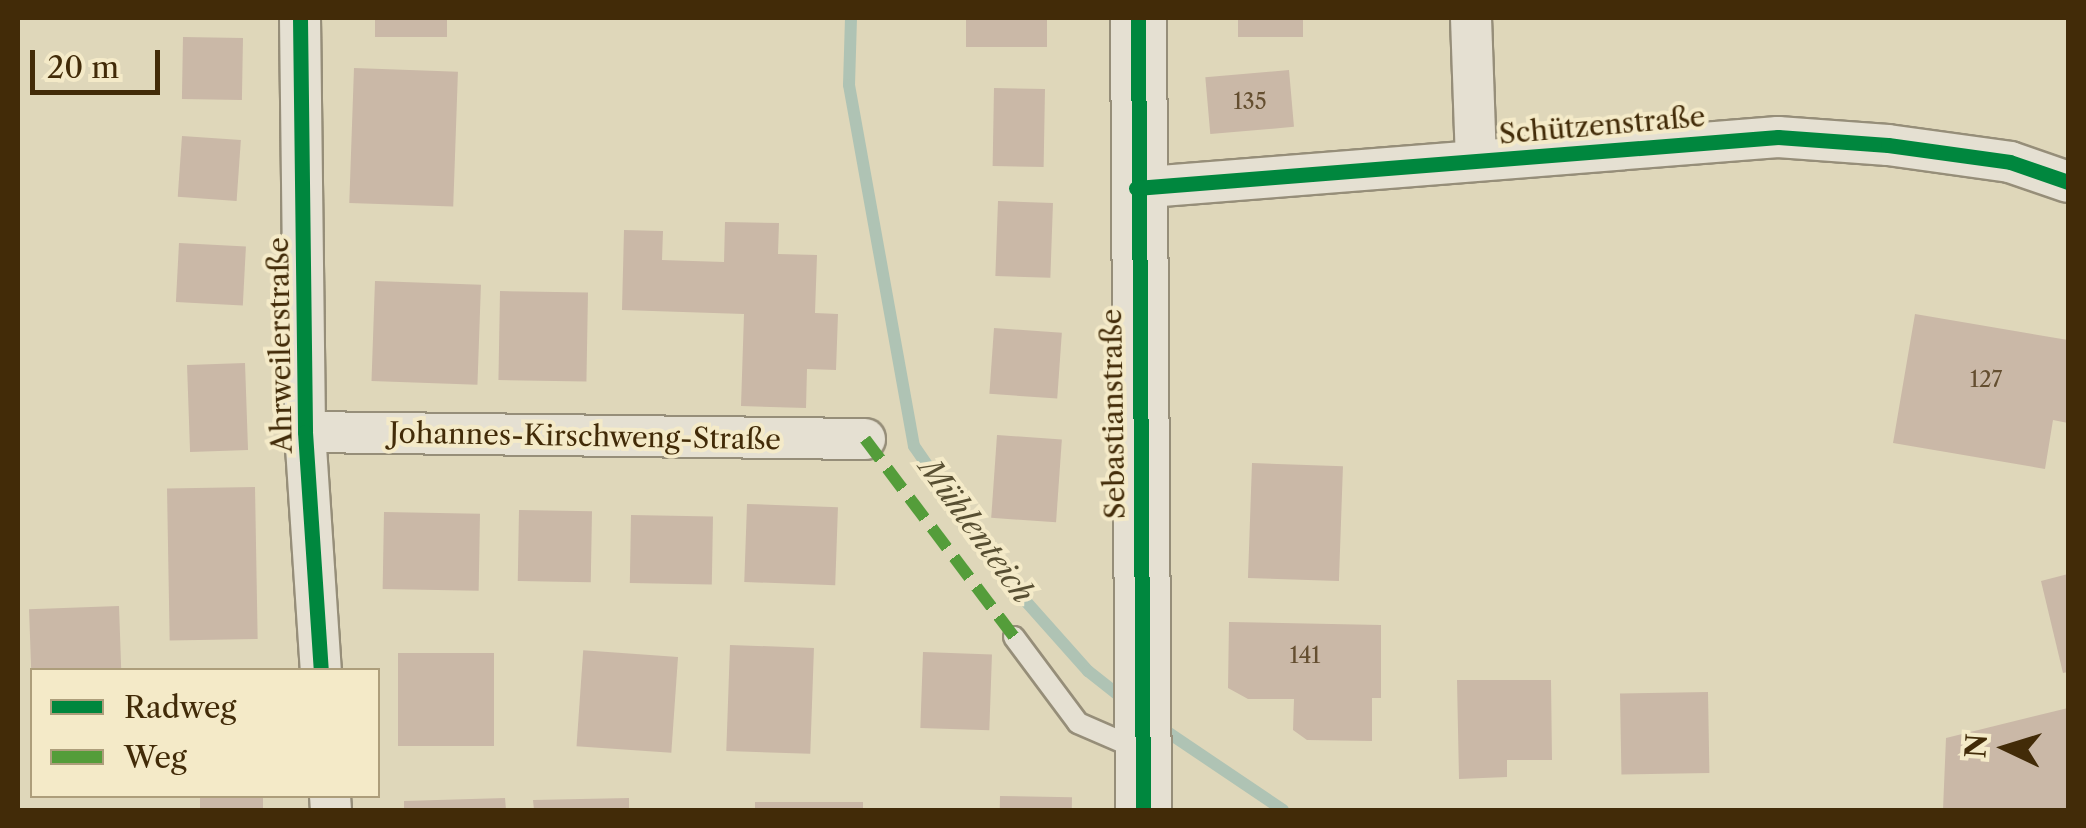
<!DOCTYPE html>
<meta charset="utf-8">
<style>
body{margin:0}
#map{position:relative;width:2086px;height:828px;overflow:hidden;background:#dfd7ba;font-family:"Libre Caslon Text",serif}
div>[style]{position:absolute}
.stream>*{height:12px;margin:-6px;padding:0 6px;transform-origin:6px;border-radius:6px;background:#afc3b4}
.building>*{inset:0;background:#cab8a7;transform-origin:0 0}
.roads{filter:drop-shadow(2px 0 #968e79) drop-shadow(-2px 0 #968e79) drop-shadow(0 2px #968e79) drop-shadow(0 -2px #968e79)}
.lane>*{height:20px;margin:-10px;padding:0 10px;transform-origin:10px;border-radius:10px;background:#e5e0d2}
.street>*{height:40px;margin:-20px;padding:0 20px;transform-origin:20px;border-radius:20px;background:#e5e0d2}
.secondary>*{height:55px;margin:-27.5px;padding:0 27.5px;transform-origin:27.5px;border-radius:27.5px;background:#e5e0d2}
.quiet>*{height:12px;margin-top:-6px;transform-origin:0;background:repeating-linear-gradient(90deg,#549d3a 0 25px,transparent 0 37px)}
.cycleway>*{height:15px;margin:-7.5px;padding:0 7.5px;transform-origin:7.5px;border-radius:7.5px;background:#00873e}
span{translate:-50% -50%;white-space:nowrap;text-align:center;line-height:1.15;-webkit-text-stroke:8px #f4eac8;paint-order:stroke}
.number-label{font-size:22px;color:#644e30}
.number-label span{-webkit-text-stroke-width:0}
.street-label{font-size:28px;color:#422b08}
.water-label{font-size:30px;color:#584f32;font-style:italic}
.frame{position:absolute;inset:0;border:20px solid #422b08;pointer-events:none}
.legend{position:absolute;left:30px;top:668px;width:350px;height:130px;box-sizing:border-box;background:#f4eac8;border:2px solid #ad9e7b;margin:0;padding:12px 18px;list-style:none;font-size:30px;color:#422b08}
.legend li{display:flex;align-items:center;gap:20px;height:50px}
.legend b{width:50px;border:2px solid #ad9e7b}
.north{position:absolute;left:1956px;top:698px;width:100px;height:100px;-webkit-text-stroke:8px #f4eac8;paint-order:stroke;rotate:274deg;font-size:28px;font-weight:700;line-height:40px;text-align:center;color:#422b08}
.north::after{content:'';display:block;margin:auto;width:35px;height:45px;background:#422b08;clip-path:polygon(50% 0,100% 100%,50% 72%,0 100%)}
.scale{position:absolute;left:30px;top:50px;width:130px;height:45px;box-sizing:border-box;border:5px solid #422b08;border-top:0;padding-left:12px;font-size:30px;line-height:35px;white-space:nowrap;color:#422b08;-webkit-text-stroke:8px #f4eac8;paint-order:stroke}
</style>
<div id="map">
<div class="stream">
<i style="left:851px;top:18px;width:67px;rotate:91.7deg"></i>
<i style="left:849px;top:85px;width:367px;rotate:79.8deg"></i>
<i style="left:914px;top:446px;width:160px;rotate:55.4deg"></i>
<i style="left:1005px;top:578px;width:125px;rotate:48.3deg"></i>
<i style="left:1088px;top:671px;width:48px;rotate:38.3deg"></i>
<i style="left:1157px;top:725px;width:152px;rotate:34deg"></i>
</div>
<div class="building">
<i style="left:375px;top:18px;width:72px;height:19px"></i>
<i style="left:966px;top:18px;width:81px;height:29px"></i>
<i style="left:1238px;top:18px;width:65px;height:19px"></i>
<i style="left:183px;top:37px;width:60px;height:62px;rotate:1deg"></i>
<i style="left:354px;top:68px;width:104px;height:135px;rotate:2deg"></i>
<i style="left:1289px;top:70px;width:57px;height:84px;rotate:85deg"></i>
<i style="left:994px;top:88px;width:51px;height:78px;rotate:1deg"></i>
<i style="left:182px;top:136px;width:59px;height:61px;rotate:4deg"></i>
<i style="left:998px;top:201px;width:55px;height:75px;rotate:2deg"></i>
<i style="clip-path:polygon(725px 222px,779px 223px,778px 254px,817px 255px,815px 313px,838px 314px,836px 370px,807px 369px,806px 408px,741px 406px,744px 314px,622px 310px,624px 230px,663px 231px,662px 260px,724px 262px)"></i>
<i style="left:179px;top:243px;width:67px;height:59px;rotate:3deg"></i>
<i style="left:375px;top:281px;width:106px;height:100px;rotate:2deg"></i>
<i style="left:500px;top:291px;width:88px;height:89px;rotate:1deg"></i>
<i style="clip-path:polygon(1915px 314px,2068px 340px,2068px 423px,2053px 420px,2045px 469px,1893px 443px)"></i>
<i style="left:994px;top:328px;width:68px;height:66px;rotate:4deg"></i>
<i style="left:245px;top:363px;width:87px;height:58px;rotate:88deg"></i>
<i style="left:997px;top:435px;width:65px;height:83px;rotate:4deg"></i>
<i style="left:1252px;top:463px;width:91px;height:115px;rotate:2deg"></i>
<i style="left:255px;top:487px;width:152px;height:88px;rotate:89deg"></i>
<i style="left:747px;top:504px;width:91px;height:78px;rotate:2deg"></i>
<i style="left:519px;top:510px;width:73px;height:71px;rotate:1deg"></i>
<i style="left:384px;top:512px;width:96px;height:77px;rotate:1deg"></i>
<i style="left:631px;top:515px;width:82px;height:68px;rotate:1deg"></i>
<i style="clip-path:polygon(2068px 574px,2068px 672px,2063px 673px,2041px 581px)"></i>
<i style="left:119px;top:606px;width:64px;height:90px;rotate:88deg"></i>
<i style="clip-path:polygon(1229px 622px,1381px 625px,1381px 698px,1372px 698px,1372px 741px,1307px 740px,1293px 730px,1294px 699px,1248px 699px,1228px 688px)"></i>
<i style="left:730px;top:645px;width:84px;height:106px;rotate:2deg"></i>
<i style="left:923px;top:652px;width:69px;height:76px;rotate:2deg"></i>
<i style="left:398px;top:653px;width:96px;height:93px"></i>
<i style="left:678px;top:657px;width:96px;height:95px;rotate:94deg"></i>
<i style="clip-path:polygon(1457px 680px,1551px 680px,1552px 760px,1507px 760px,1507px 777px,1459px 779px)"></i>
<i style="left:1708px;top:692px;width:81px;height:88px;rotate:89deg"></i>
<i style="clip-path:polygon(2068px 708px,2068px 810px,1943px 810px,1946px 738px)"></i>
<i style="left:200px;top:796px;width:63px;height:14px"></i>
<i style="left:1000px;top:796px;width:72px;height:14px;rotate:1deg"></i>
<i style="clip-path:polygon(505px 798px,506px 810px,404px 810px,404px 801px)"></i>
<i style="clip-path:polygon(629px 798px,629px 810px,534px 810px,533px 800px)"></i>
<i style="left:863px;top:802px;width:8px;height:108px;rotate:90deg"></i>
</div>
<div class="roads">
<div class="lane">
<i style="left:1014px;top:637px;width:107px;rotate:53.3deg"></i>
<i style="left:1078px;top:723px;width:65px;rotate:23.4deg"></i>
</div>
<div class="street">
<i style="left:300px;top:18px;width:414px;rotate:89.3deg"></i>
<i style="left:305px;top:432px;width:239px;rotate:86.2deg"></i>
<i style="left:1471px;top:18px;width:142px;rotate:88deg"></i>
<i style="left:1136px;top:188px;width:644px;rotate:-4.54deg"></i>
<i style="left:1778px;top:137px;width:110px;rotate:4.2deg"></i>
<i style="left:1888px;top:145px;width:123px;rotate:7.9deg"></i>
<i style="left:2010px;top:162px;width:61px;rotate:19deg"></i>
<i style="left:305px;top:432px;width:560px;rotate:0.72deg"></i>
<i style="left:330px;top:796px;width:14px;rotate:86deg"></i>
</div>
<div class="secondary">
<i style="left:1138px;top:18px;width:792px;rotate:89.64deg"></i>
</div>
</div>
<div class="quiet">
<i style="left:865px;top:439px;width:248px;rotate:53deg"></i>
</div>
<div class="cycleway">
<i style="left:300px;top:18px;width:414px;rotate:89.3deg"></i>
<i style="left:305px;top:432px;width:239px;rotate:86.2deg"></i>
<i style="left:1138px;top:18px;width:792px;rotate:89.64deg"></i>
<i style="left:1136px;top:188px;width:644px;rotate:-4.54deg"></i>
<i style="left:1778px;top:137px;width:110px;rotate:4.2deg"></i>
<i style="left:1888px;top:145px;width:123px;rotate:7.9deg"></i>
<i style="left:2010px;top:162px;width:61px;rotate:19deg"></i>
</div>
<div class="number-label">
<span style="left:1250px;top:102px">135</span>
<span style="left:1986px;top:380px">127</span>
<span style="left:1305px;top:656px">141</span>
</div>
<div class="street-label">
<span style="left:1602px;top:125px;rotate:-5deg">Schützenstraße</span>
<span style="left:280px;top:345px;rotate:-91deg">Ahrweilerstraße</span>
<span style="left:1113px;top:414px;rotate:-91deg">Sebastianstraße</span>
<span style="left:585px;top:436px;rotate:1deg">Johannes-Kirschweng-Straße</span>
</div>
<div class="water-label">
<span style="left:976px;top:531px;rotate:54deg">Mühlenteich</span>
</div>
<div class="frame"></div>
<ul class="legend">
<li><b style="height:12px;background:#00873e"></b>Radweg</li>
<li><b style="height:12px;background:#549d3a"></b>Weg</li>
</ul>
<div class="north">N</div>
<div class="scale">20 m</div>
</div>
